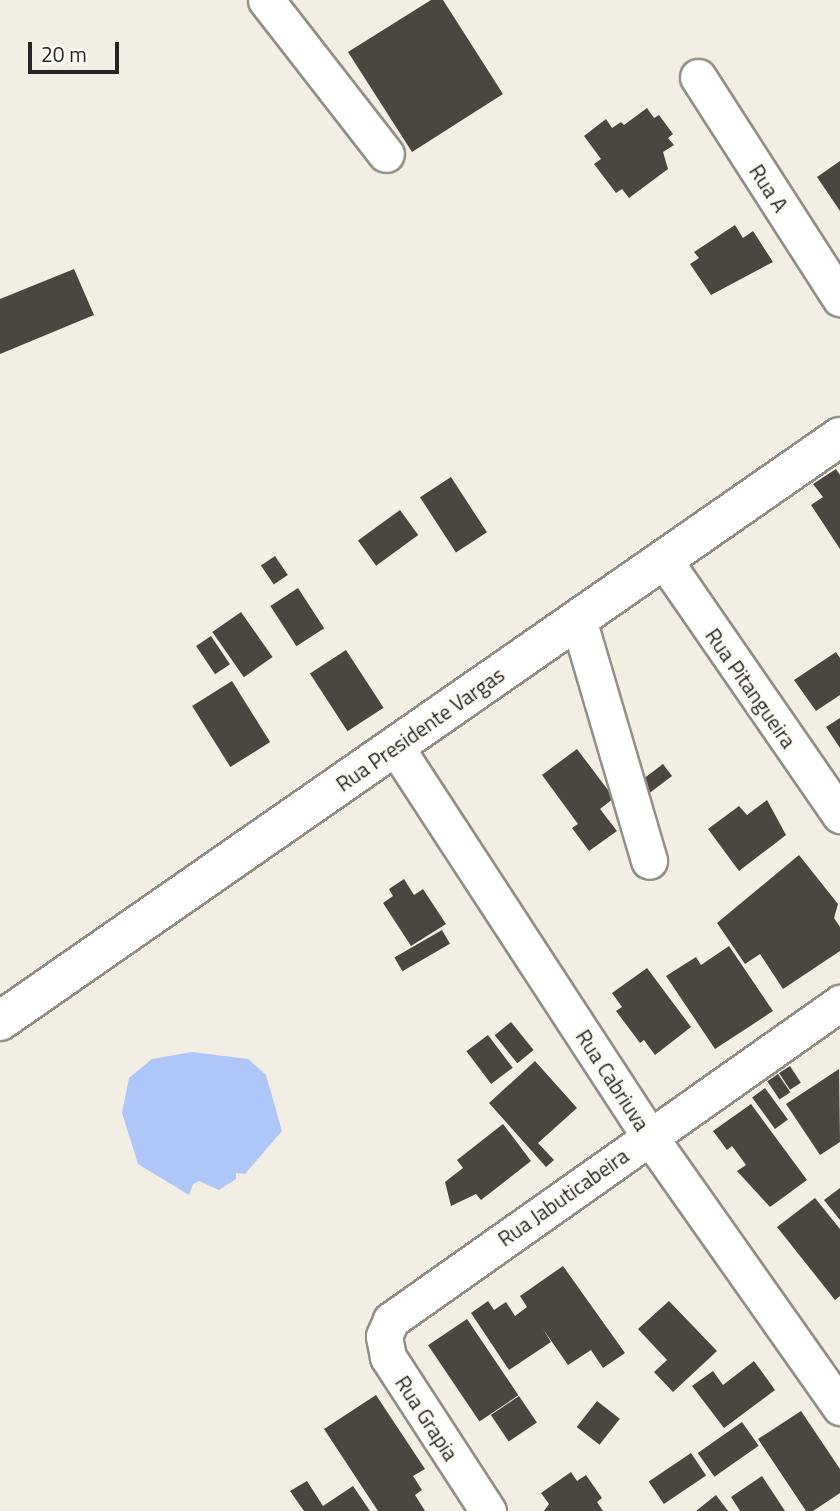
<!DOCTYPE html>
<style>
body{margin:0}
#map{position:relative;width:840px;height:1511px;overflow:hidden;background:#f3eee4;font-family:"Titillium Web",sans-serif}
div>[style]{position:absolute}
.water>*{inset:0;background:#aec6f8}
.building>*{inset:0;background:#4c4640;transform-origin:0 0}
.roads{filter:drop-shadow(2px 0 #938f86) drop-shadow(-2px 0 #938f86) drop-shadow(0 2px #938f86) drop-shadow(0 -2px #938f86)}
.minor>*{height:35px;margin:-17.5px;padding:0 17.5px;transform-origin:17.5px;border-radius:17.5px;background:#fff}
.major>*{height:38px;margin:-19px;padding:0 19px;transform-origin:19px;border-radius:19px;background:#fff}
span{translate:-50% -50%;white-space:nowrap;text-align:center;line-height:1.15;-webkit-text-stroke:7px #fefbf6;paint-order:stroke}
.street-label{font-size:21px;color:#272522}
.scale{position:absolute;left:28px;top:42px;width:91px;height:32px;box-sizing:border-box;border:4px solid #272522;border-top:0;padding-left:9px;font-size:21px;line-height:24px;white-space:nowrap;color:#272522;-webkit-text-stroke:5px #fefbf6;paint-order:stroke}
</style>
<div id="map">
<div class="water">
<i style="clip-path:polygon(192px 1052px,248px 1059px,266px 1075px,282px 1131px,245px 1174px,236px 1173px,236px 1179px,219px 1190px,199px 1181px,193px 1184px,189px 1195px,138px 1164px,122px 1113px,129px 1078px,152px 1059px)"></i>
</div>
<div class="building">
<i style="clip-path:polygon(431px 0,443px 0,503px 94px,412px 152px,348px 52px)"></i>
<i style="clip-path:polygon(647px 108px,654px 118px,659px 115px,673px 134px,668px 138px,674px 145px,663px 152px,668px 169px,629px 198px,622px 189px,616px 193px,594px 164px,601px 159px,584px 136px,606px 119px,612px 128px,621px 122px,624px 125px)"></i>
<i style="clip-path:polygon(840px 161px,840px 211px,817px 177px)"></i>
<i style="clip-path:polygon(735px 225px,743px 238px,753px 231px,773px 262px,711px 295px,690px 264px,699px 258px,694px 252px)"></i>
<i style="clip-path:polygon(74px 269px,94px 315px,0 354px,0 299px)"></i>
<i style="clip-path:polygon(836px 469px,840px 475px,840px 549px,811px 505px,823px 497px,813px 484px)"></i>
<i style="left:451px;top:477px;width:66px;height:37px;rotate:57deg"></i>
<i style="left:400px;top:510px;width:31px;height:52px;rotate:54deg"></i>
<i style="left:275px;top:556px;width:23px;height:17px;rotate:56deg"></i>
<i style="left:298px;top:588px;width:48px;height:33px;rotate:57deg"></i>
<i style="left:241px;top:612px;width:55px;height:35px;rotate:55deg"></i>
<i style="left:211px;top:636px;width:34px;height:18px;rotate:56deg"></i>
<i style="left:346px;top:650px;width:69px;height:43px;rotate:57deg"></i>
<i style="clip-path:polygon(836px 652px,840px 658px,840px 695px,816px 711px,794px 680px)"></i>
<i style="left:232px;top:681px;width:72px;height:47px;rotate:58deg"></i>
<i style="clip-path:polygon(840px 718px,840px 748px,826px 727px)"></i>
<i style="clip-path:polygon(577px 749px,614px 798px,600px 809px,617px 831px,589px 851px,572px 828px,578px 824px,542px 775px)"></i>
<i style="left:663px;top:764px;width:15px;height:29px;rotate:53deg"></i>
<i style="clip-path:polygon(767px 800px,786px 835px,739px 871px,708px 829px,739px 806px,747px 815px)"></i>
<i style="clip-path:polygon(799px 855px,838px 904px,834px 918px,840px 927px,840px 951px,783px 989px,760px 954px,745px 964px,717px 923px)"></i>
<i style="clip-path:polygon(404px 879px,414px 895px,423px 889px,446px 924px,411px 946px,383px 903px,393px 896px,389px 889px)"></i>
<i style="left:442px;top:930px;width:16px;height:55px;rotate:60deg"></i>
<i style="clip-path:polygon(729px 946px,773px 1011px,715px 1049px,666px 976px,696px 957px,701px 965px)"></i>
<i style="clip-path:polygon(647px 968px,691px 1027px,655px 1055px,644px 1040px,640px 1043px,616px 1011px,622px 1007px,612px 993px)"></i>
<i style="left:511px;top:1022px;width:36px;height:21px;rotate:51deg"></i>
<i style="left:488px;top:1035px;width:41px;height:27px;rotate:53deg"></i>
<i style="clip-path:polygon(535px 1061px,577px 1108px,538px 1143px,554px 1160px,546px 1167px,489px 1103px)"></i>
<i style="left:790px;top:1066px;width:20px;height:13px;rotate:57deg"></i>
<i style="clip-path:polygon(839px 1069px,840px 1142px,820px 1155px,786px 1104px)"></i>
<i style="left:778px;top:1074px;width:22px;height:13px;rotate:56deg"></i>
<i style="left:765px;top:1088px;width:39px;height:16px;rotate:54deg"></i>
<i style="clip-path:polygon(751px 1104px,807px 1180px,770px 1207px,737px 1171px,746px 1165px,732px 1146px,727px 1150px,713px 1131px)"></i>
<i style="clip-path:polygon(503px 1124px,531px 1161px,481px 1200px,476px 1194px,451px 1206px,445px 1182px,463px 1168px,457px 1160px)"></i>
<i style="clip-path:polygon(840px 1188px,840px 1220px,824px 1200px)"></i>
<i style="clip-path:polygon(815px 1198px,840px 1229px,840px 1296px,835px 1300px,777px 1227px)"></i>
<i style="clip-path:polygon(563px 1266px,625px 1353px,603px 1368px,591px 1350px,568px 1365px,543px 1329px,551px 1342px,509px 1370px,471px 1313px,488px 1301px,494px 1310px,506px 1302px,515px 1316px,527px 1307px,520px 1296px)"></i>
<i style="clip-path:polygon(669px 1301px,717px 1351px,673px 1392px,654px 1372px,667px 1360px,638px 1329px)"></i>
<i style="left:467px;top:1319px;width:92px;height:47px;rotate:56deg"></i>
<i style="clip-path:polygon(754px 1361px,775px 1390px,724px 1428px,692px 1386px,713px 1371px,723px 1385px)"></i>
<i style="clip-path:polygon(376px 1395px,425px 1469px,413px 1476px,422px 1490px,415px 1495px,425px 1511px,378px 1511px,324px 1429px)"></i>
<i style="left:519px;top:1396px;width:32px;height:34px;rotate:56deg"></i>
<i style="left:597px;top:1401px;width:29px;height:33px;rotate:38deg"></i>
<i style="clip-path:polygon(801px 1411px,840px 1469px,840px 1493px,813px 1511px,806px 1511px,758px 1439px)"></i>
<i style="left:742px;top:1422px;width:29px;height:54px;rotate:55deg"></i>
<i style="left:691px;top:1453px;width:27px;height:51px;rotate:56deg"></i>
<i style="clip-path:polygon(571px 1472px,577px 1481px,586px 1475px,602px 1498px,597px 1502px,603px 1511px,544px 1511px,549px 1504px,541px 1493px)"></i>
<i style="clip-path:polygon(762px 1476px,785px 1511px,740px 1511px,731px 1497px)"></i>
<i style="clip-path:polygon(307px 1481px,323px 1506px,353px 1486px,370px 1511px,304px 1511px,290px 1491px)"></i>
<i style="clip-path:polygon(716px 1495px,728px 1511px,696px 1511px)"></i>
</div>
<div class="roads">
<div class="minor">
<i style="left:266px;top:0;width:195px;rotate:52.1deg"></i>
<i style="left:698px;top:77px;width:263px;rotate:57.3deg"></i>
<i style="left:664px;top:560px;width:310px;rotate:55.4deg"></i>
<i style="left:578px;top:619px;width:252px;rotate:73.6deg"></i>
<i style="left:395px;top:746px;width:465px;rotate:56.9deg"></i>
<i style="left:649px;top:1136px;width:332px;rotate:54.8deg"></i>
<i style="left:488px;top:1511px;width:184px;rotate:-123deg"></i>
<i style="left:388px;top:1357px;width:21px;rotate:-101deg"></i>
<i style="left:384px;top:1336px;width:17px;rotate:-66deg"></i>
<i style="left:391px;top:1320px;width:550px;rotate:-35.22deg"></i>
</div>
<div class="major">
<i style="left:0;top:1021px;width:1023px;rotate:-34.81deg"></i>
</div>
</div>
<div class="street-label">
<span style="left:769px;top:188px;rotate:57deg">Rua A</span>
<span style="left:751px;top:688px;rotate:55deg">Rua Pitangueira</span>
<span style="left:420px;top:729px;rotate:-35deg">Rua Presidente Vargas</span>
<span style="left:613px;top:1080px;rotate:57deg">Rua Cabriuva</span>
<span style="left:563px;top:1197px;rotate:-35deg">Rua Jabuticabeira</span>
<span style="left:427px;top:1418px;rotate:57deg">Rua Grapia</span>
</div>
<div class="scale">20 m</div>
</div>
